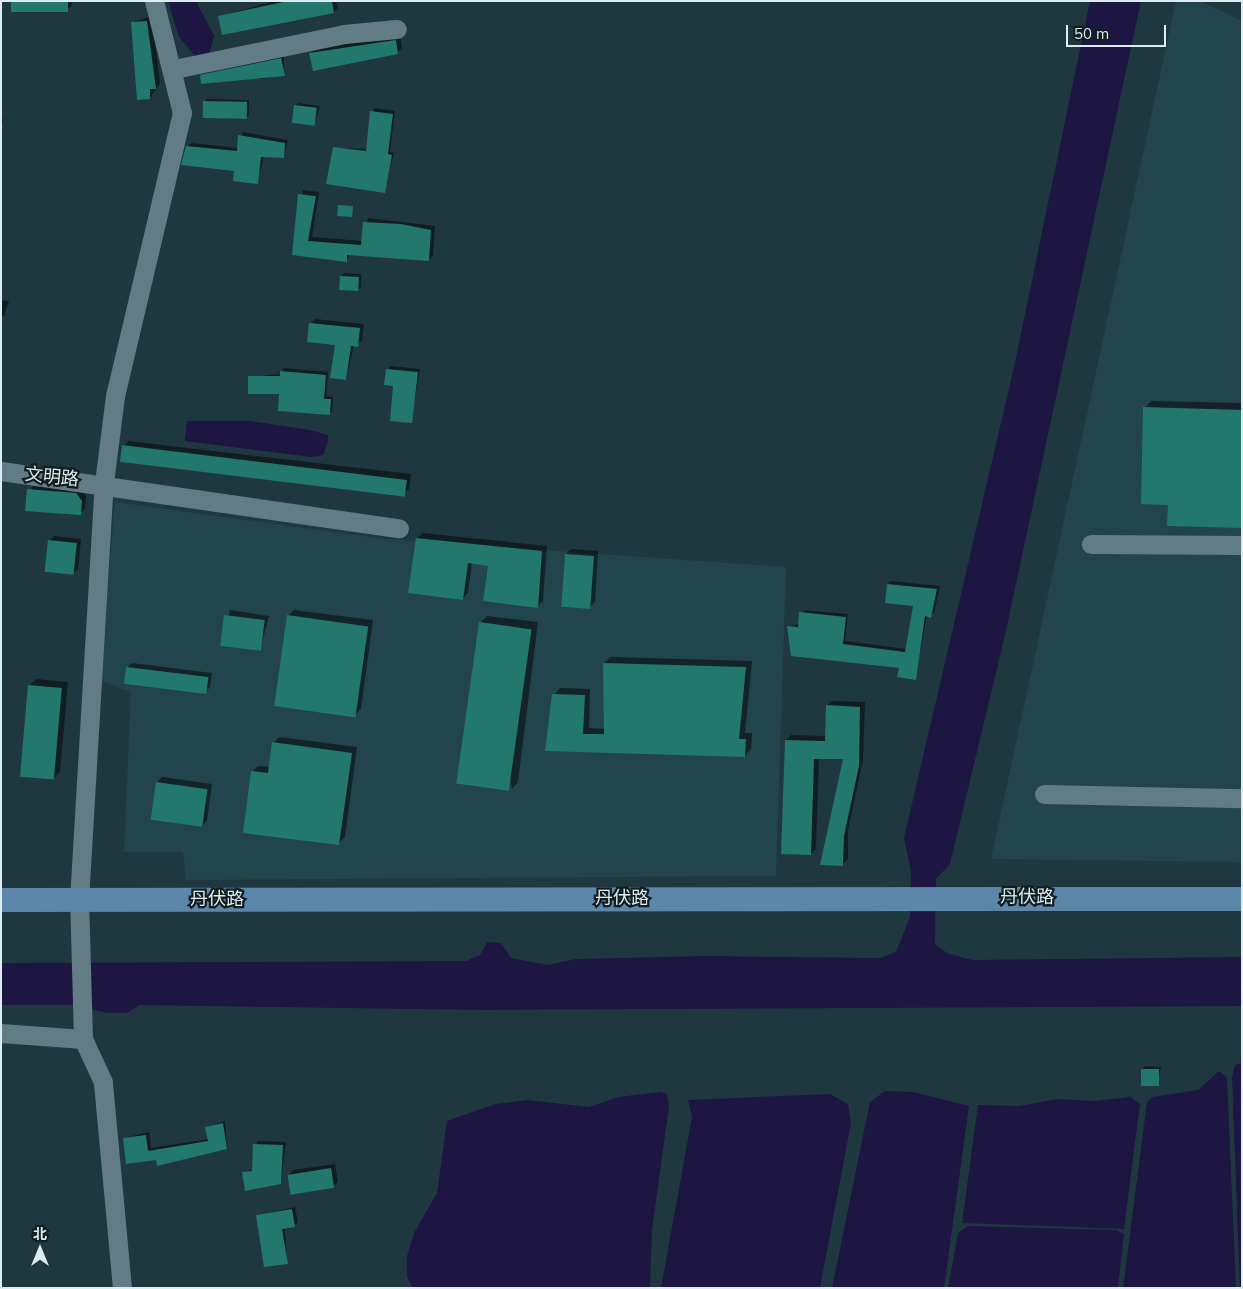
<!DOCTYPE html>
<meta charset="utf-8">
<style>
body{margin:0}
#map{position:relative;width:1243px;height:1289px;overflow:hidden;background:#1f383f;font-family:Mulish,"Noto Sans SC",sans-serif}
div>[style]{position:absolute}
.built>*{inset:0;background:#22444d}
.water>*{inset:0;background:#1d1643}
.shadow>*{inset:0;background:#0007}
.building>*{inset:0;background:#23786d;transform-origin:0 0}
.minor>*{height:19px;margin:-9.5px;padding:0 9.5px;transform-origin:9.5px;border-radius:9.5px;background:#617c84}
.major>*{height:24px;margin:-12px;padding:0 12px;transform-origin:12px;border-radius:12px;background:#5c86aa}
span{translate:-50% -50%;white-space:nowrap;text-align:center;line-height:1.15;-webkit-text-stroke:4.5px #121d20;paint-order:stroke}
.street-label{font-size:18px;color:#ddecf0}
.frame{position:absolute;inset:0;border:2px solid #ddecf0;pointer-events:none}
.north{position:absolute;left:15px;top:1224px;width:50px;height:50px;-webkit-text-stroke:4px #121d20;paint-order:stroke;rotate:0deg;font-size:14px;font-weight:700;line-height:20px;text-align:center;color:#ddecf0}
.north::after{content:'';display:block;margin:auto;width:18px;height:22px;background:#ddecf0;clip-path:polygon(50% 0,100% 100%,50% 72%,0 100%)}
.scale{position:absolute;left:1066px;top:25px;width:100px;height:22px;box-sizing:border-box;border:2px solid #ddecf0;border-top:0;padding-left:6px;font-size:15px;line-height:18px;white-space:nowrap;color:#ddecf0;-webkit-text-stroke:4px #121d20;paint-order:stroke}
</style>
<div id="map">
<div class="built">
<i style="clip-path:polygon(1176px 1px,1200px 1px,1242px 21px,1242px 862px,991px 859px)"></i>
<i style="clip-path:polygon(115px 502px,385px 539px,786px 567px,776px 876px,186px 880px,183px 852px,124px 852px,131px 692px,99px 680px)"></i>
</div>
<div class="water">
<i style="clip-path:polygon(168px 1px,196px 1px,214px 36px,209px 55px,196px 57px,179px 37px)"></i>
<i style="clip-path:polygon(1090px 1px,1141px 1px,1005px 635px,950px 864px,936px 879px,935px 944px,947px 953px,972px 960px,1242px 957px,1242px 1006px,484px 1010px,139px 1005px,127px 1013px,107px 1013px,74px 1005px,1px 1005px,1px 963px,466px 961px,480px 955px,487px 942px,501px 943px,511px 958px,547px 965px,576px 959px,706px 956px,880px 958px,896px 952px,910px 917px,911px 871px,904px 838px,1014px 367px)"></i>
<i style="clip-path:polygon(187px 421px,250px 421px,310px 430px,328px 435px,328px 442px,323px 455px,311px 457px,185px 441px)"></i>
<i style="clip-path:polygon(1242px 1063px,1242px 1288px,1240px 1288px,1232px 1077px,1235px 1065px)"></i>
<i style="clip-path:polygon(1219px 1071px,1227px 1078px,1236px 1288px,1123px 1288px,1147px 1102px,1152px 1097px,1198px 1090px)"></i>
<i style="clip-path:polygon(885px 1091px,914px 1092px,969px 1106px,944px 1288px,832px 1288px,870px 1102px)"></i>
<i style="clip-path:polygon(661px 1092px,667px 1094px,669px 1106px,652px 1230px,650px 1288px,412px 1287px,407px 1277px,407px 1256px,415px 1231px,437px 1193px,447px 1121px,495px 1104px,527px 1100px,589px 1107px,618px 1097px)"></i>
<i style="clip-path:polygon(830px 1094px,848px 1104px,851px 1123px,820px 1288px,661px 1288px,692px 1117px,688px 1100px)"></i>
<i style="clip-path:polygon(1130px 1097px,1140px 1104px,1124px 1229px,962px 1223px,978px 1105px,1019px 1106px,1058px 1099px,1094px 1101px)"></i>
<i style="clip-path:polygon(968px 1226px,1117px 1230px,1124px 1234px,1118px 1288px,948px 1288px,958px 1233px)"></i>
</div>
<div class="shadow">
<i style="clip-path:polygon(12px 1px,72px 1px,72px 5px,67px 10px)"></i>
<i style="clip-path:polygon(275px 1px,336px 1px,338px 8px,334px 12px,220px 16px)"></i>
<i style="clip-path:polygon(152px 16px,160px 83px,150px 98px,133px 22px)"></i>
<i style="clip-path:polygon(400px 36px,402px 48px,398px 52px,311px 53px,315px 48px)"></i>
<i style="clip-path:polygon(284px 56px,284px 75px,263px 79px,201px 76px)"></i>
<i style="clip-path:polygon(207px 99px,249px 100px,249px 115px,246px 118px,204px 102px)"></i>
<i style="clip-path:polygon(298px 103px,320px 106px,314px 125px,295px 106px)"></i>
<i style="clip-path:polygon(1px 108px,3px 122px,1px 124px)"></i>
<i style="clip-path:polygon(374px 108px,395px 111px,390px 152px,394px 153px,384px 191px,334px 148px,367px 149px)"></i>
<i style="clip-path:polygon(243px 132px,288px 140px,283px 157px,264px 156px,257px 183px,187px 147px,191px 143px,239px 148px)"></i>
<i style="clip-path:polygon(303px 190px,319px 192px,312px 237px,363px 241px,368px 218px,435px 226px,433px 256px,429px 260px,350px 254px,346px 261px,293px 254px)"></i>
<i style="clip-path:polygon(344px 273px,361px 274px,361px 287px,358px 290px,341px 276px)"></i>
<i style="clip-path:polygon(1px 300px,9px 301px,4px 316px,1px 316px)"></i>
<i style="clip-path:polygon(315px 319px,364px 324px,362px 341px,354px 345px,346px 379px,336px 344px,310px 324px)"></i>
<i style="clip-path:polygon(390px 366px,420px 369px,411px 422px,395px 384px,386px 384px)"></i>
<i style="clip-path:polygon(284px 368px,328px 372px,326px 396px,333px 397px,332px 411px,329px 414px,250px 377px,281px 374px)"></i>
<i style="clip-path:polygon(1151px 401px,1242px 403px,1242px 527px,1169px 504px,1145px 408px)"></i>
<i style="clip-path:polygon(128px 441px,411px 474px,409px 489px,404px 493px,124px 446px)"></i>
<i style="clip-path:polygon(33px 484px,81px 489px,86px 496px,85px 509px,80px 514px,27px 510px)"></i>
<i style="clip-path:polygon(423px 533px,547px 546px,543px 601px,537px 607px,489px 565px,472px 563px,468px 593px,462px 599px,417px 538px)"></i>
<i style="clip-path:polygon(54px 536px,81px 539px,78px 569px,73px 574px,50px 541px)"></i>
<i style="clip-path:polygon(571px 549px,598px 551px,595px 602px,590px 607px,566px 554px)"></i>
<i style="clip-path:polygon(891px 581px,940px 586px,934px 613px,927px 615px,915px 679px,900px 666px,788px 627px,799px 624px,804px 610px,848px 614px,845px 641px,906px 649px,915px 605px,888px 584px)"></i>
<i style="clip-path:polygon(230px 610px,269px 616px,260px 650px,221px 645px)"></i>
<i style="clip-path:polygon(294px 610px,373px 620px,361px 709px,355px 715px,288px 616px)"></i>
<i style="clip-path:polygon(1242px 613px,1242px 734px,1241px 614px)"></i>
<i style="clip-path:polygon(487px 616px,538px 622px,518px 782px,512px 789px,480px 623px)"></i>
<i style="clip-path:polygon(611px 657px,752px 661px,745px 733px,752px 733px,751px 749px,745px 756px,547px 750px,554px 695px,560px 688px,590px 689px,589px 728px,606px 729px,604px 663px)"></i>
<i style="clip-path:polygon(132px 663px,212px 673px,210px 687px,206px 692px,127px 668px)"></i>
<i style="clip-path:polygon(36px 679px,68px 682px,60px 772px,53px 779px,30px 685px)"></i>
<i style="clip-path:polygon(832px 701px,865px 702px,863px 760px,848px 830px,848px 859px,842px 865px,844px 758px,819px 757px,816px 849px,811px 854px,786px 740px,791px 735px,826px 736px,827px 706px)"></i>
<i style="clip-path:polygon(279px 737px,357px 747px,345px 837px,338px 844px,252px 772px,258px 766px,270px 767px,273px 743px)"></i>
<i style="clip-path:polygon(162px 777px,212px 784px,207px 821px,202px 826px,152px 819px,157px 782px)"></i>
<i style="clip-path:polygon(1145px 1066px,1161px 1067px,1157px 1086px,1142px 1069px)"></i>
<i style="clip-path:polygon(225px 1121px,227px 1148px,157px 1158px,124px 1138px,149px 1132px,151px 1148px,209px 1139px,206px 1127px)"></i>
<i style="clip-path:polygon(257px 1141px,286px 1142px,281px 1183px,243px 1173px,253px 1169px)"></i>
<i style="clip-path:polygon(335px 1164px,338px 1182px,333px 1186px,289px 1175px,293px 1170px)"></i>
<i style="clip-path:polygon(295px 1207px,298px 1223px,285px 1227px,287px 1262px,258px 1215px)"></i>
</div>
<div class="building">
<i style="left:11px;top:1px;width:57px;height:11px"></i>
<i style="clip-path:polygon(288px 1px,332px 1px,334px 13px,222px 35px,218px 16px)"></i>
<i style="clip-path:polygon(147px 21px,156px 89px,150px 89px,150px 99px,137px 100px,131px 22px)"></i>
<i style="clip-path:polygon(396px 40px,398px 54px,313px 71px,309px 53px)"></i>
<i style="clip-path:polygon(281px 58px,285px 76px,201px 84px,200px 75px)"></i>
<i style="left:203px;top:101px;width:44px;height:17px;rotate:1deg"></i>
<i style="left:294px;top:105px;width:23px;height:18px;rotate:7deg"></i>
<i style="clip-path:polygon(370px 111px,393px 114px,388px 154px,392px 155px,385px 193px,326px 184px,333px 147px,366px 151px)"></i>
<i style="clip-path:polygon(238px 135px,285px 143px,284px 158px,261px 157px,258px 184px,233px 181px,234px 171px,181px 165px,186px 146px,237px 151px)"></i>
<i style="clip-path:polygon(298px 194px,316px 196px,308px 241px,361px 245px,363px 222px,401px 224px,431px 230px,429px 261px,347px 255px,347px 262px,292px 255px)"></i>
<i style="left:338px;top:205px;width:15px;height:11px;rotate:4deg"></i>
<i style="left:340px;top:276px;width:19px;height:14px;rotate:3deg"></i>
<i style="clip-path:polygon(309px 323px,360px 328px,358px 347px,351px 346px,346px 380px,330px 378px,335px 345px,307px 342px)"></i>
<i style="clip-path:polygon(386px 369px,418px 372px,412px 423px,390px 421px,393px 386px,384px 385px)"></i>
<i style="clip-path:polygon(280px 371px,326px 375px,324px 399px,331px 399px,330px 415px,278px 411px,279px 394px,248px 394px,248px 376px,280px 376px)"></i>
<i style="clip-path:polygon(1143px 407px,1242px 410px,1242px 528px,1167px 526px,1168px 505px,1141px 504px)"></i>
<i style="left:122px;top:445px;width:287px;height:17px;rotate:7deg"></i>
<i style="clip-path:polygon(27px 489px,76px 493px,82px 501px,81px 515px,25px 511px)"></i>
<i style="clip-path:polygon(416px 538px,542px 551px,538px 608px,483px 601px,488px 566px,468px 563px,463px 600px,408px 593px)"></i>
<i style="left:48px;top:540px;width:29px;height:32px;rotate:6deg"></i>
<i style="left:565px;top:554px;width:29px;height:53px;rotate:4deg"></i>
<i style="clip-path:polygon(887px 584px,937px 589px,931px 618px,925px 616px,916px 680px,897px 677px,899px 668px,791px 656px,787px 626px,798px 627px,799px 612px,846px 617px,843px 644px,905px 652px,913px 606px,885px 603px)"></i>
<i style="left:224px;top:615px;width:41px;height:31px;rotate:7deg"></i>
<i style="left:287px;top:615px;width:82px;height:92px;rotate:8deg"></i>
<i style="left:479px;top:622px;width:53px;height:163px;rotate:8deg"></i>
<i style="clip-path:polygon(603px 663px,746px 667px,739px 739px,746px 739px,745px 757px,545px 751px,552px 694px,585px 695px,583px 734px,604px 734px)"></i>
<i style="left:126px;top:667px;width:83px;height:17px;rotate:7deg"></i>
<i style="left:28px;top:685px;width:34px;height:92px;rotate:5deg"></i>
<i style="clip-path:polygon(826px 705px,860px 707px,859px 766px,844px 836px,843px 866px,820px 865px,843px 759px,814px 759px,811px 855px,781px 854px,785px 740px,825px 741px)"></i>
<i style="clip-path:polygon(272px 742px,352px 753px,339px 845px,243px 833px,251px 771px,268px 773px)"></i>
<i style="left:156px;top:782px;width:52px;height:38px;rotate:8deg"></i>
<i style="left:1141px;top:1069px;width:18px;height:17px"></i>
<i style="clip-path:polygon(223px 1123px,227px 1149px,157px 1166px,156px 1160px,126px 1164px,123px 1138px,146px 1135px,148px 1151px,208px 1141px,205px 1127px)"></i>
<i style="clip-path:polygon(253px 1144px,283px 1145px,281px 1184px,245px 1191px,242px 1172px,252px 1171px)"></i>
<i style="left:331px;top:1168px;width:20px;height:44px;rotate:81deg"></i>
<i style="clip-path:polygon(292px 1209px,295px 1227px,282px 1229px,288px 1264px,264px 1267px,256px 1215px)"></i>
</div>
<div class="minor">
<i style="left:174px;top:69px;width:174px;rotate:-11.6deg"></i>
<i style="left:344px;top:34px;width:53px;rotate:-5.4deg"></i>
<i style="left:1px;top:471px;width:402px;rotate:8.2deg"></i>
<i style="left:1091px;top:544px;width:151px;rotate:0.4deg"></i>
<i style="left:1044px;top:794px;width:198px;rotate:1.2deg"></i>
<i style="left:1px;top:1033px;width:82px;rotate:4.2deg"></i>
<i style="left:122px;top:1288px;width:207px;rotate:-95.3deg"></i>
<i style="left:103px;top:1082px;width:47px;rotate:-114.9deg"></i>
<i style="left:83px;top:1039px;width:139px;rotate:-91.6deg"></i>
<i style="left:79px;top:900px;width:418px;rotate:-86.6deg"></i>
<i style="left:104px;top:483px;width:88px;rotate:-82.8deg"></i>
<i style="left:115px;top:396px;width:291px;rotate:-76.7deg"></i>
<i style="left:182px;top:113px;width:115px;rotate:-104deg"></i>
</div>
<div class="major">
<i style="left:1px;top:900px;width:1241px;rotate:-0.05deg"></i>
</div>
<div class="street-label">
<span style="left:52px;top:477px;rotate:6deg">文明路</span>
<span style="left:1027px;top:897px;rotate:1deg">丹伏路</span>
<span style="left:622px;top:898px">丹伏路</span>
<span style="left:217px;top:899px">丹伏路</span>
</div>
<div class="frame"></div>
<div class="north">北</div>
<div class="scale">50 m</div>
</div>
